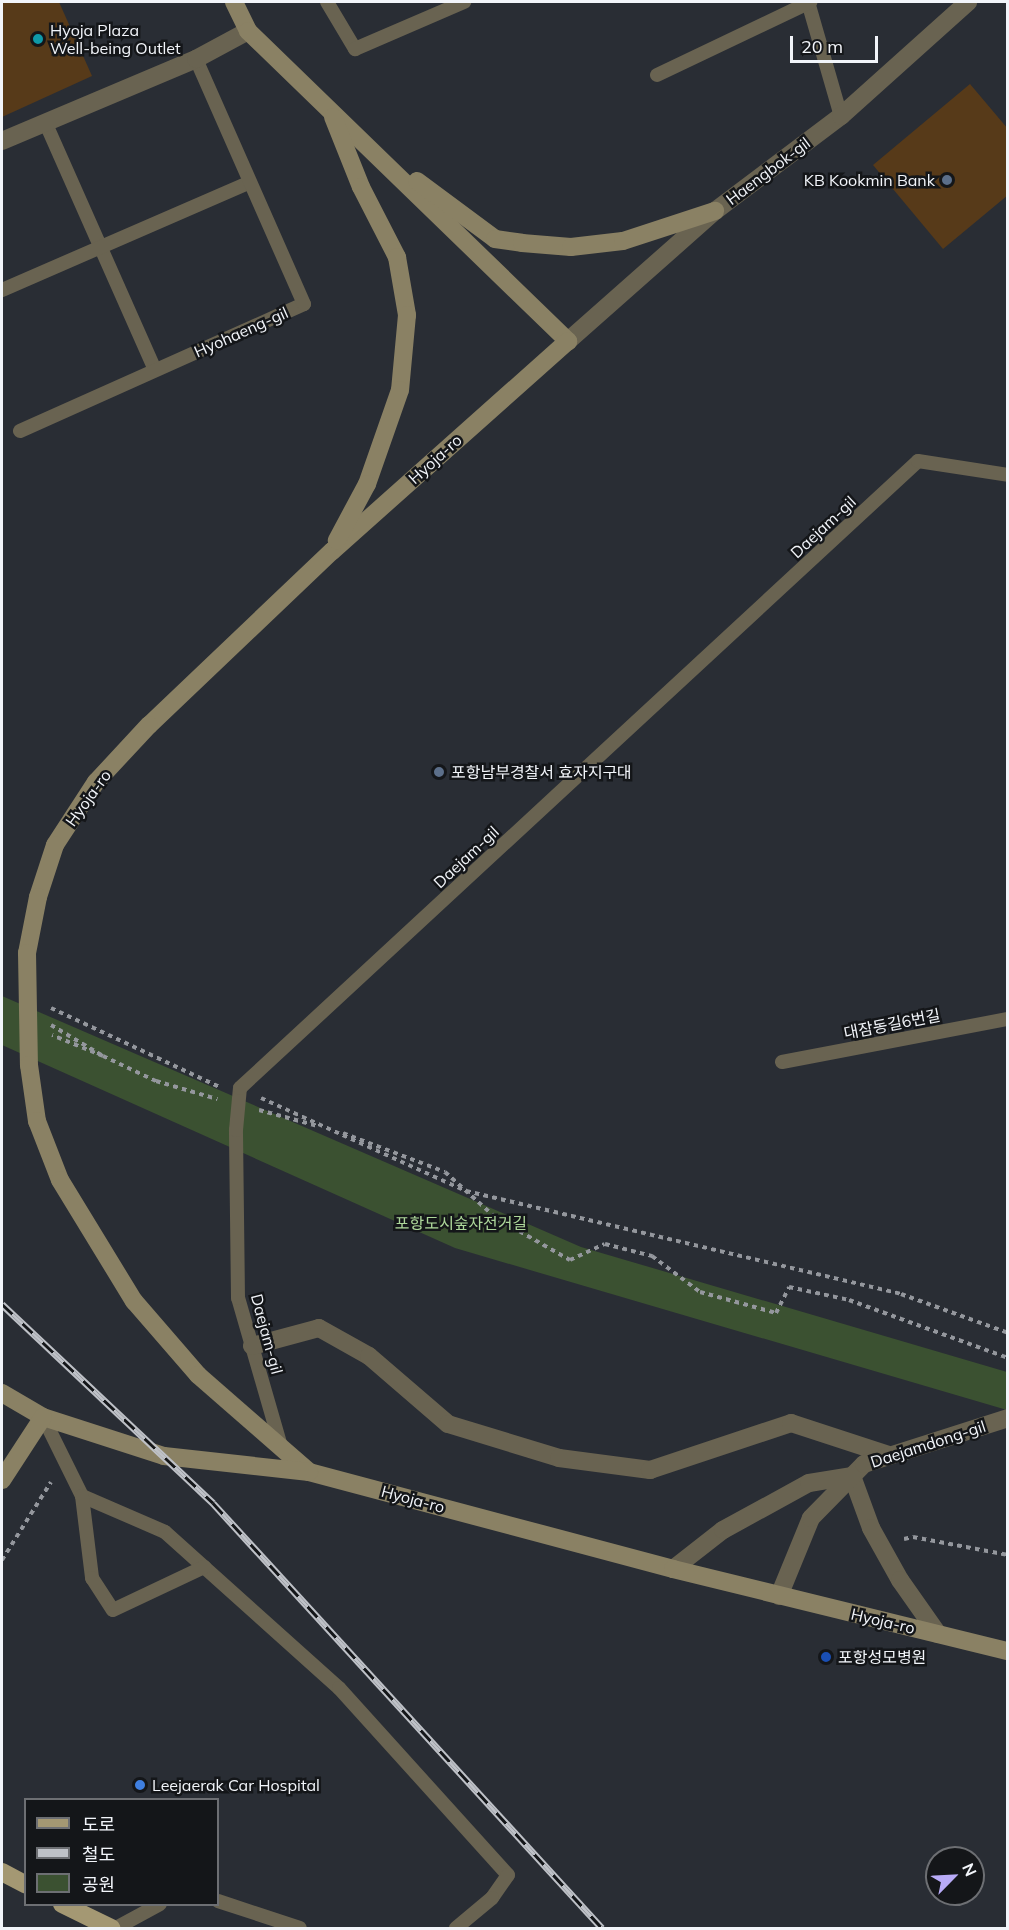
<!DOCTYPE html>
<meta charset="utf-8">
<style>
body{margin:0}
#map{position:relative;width:1009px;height:1930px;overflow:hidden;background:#292d34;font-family:Mulish,"Noto Sans KR",sans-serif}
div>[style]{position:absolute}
.green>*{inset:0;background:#3b5131}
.building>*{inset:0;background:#573a19}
.path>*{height:4px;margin-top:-2px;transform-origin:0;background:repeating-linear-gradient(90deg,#94979d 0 4.5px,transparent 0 9px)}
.lane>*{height:14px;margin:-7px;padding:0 7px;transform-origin:7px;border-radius:7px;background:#696351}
.street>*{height:18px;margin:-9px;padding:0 9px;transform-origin:9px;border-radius:9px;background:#696351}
.secondary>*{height:18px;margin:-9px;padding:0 9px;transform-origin:9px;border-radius:9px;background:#8a8164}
.primary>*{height:18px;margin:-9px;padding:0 9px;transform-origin:9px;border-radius:9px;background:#a49873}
.rail>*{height:7px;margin-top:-3.5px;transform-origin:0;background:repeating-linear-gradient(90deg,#141619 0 14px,#bec1c7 0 28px);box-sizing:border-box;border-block:2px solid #bec1c7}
.dots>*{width:16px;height:16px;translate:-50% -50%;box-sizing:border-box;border:3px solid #141619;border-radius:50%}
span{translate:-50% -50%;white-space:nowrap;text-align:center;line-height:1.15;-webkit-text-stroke:5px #141619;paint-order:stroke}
.poi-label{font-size:16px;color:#f2f5fa}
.left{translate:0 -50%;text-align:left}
.right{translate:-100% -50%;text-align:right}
.street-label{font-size:16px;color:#f2f5fa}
.park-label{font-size:16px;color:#add79a}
.frame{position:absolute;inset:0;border:3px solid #f2f5fa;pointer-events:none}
.legend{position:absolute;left:24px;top:1798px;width:195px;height:108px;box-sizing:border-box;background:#141619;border:2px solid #6d6f73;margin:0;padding:8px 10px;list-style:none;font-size:18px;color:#f2f5fa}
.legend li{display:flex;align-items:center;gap:12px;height:30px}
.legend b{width:30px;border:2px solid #6d6f73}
.north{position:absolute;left:925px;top:1846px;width:60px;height:60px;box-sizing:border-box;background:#141619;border:2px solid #6d6f73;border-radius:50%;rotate:66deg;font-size:16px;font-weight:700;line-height:24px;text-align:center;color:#f2f5fa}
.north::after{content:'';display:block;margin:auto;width:21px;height:27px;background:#b8abf7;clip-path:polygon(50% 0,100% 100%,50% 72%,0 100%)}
.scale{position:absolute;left:790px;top:36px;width:88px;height:27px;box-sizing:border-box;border:3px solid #f2f5fa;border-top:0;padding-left:8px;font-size:18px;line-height:21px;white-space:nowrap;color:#f2f5fa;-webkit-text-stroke:4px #141619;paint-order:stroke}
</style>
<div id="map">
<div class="green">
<i style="clip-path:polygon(2px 996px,581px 1247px,1007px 1372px,1007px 1410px,455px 1248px,2px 1045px)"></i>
</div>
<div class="building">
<i style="clip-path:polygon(2px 2px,59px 2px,92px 76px,2px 117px)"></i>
<i style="clip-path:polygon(970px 84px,1008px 129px,1008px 195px,943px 249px,873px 165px)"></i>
</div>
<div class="path">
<i style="left:51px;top:1008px;width:187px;rotate:25.1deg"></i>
<i style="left:51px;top:1025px;width:61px;rotate:30.8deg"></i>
<i style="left:103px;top:1056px;width:55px;rotate:-157.6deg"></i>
<i style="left:103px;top:1056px;width:59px;rotate:25.3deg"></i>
<i style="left:156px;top:1081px;width:64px;rotate:16.4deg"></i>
<i style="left:261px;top:1098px;width:225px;rotate:24.4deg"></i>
<i style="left:466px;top:1191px;width:447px;rotate:13.3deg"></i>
<i style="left:901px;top:1294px;width:114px;rotate:20deg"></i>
<i style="left:259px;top:1110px;width:61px;rotate:15.2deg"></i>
<i style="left:343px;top:1133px;width:109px;rotate:20.9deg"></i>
<i style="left:445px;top:1172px;width:69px;rotate:42deg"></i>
<i style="left:496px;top:1218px;width:85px;rotate:29.6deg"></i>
<i style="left:570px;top:1260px;width:38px;rotate:-25deg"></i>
<i style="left:605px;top:1244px;width:49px;rotate:14.3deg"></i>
<i style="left:652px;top:1256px;width:60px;rotate:36.9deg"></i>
<i style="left:700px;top:1292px;width:79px;rotate:15.4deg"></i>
<i style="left:776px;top:1313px;width:29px;rotate:-63deg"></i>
<i style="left:789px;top:1287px;width:61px;rotate:12.2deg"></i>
<i style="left:849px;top:1300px;width:169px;rotate:20deg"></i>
<i style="left:904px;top:1539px;width:9px;rotate:-13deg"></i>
<i style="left:913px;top:1537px;width:97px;rotate:10.7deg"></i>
<i style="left:2px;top:1560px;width:92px;rotate:-57.9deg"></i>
</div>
<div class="lane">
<i style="left:327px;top:2px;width:55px;rotate:59.2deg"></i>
<i style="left:355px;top:49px;width:119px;rotate:-23.3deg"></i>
<i style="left:808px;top:2px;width:119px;rotate:73.9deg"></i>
<i style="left:657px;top:75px;width:170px;rotate:-25.5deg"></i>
<i style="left:46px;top:124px;width:269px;rotate:66.1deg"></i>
<i style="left:2px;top:290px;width:270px;rotate:-23.5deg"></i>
<i style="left:20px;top:431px;width:311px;rotate:-24.1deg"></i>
<i style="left:304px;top:304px;width:268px;rotate:-113.8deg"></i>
<i style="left:782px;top:1062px;width:230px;rotate:-10.8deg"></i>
<i style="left:43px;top:1417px;width:88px;rotate:63.7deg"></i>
<i style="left:82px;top:1496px;width:90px;rotate:23.4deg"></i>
<i style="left:165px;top:1532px;width:234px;rotate:41.9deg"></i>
<i style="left:339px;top:1688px;width:252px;rotate:47.9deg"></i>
<i style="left:508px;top:1875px;width:28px;rotate:125deg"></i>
<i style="left:492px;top:1898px;width:47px;rotate:140.2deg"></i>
<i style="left:282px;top:1450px;width:158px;rotate:-106.1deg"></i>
<i style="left:238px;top:1298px;width:168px;rotate:-90.7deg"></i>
<i style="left:236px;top:1130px;width:42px;rotate:-84.6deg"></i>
<i style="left:240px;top:1088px;width:923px;rotate:-42.76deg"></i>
<i style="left:918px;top:461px;width:91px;rotate:8.8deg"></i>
<i style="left:82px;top:1496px;width:83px;rotate:83deg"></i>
<i style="left:92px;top:1578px;width:38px;rotate:57deg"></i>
<i style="left:113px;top:1610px;width:101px;rotate:-25.3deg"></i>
<i style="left:218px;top:1901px;width:86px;rotate:18.2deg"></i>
<i style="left:116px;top:1928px;width:50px;rotate:-28.6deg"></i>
</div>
<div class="street">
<i style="left:2px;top:141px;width:211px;rotate:-22.9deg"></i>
<i style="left:196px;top:59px;width:59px;rotate:-28.3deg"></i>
<i style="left:568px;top:341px;width:196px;rotate:-41.5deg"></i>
<i style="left:715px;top:211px;width:158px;rotate:-37deg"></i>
<i style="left:841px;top:116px;width:171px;rotate:-41.9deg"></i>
<i style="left:252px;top:1346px;width:69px;rotate:-15deg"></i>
<i style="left:319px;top:1328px;width:57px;rotate:29.2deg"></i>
<i style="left:369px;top:1356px;width:104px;rotate:40.7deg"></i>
<i style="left:448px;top:1424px;width:116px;rotate:17deg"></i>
<i style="left:559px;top:1458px;width:92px;rotate:7.5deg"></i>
<i style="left:650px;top:1470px;width:149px;rotate:-18.4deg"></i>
<i style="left:791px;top:1423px;width:103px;rotate:18.1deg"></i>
<i style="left:852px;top:1476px;width:55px;rotate:69.9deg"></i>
<i style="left:871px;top:1528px;width:60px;rotate:60.9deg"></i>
<i style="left:900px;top:1580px;width:66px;rotate:54.9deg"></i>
<i style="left:673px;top:1569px;width:63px;rotate:-38deg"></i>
<i style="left:723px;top:1530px;width:98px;rotate:-28.7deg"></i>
<i style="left:809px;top:1483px;width:44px;rotate:-9.2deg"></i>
<i style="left:779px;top:1596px;width:84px;rotate:-67.7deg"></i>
<i style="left:811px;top:1518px;width:76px;rotate:-45.5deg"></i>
<i style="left:864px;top:1464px;width:151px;rotate:-17.7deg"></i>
</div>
<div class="secondary">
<i style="left:234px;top:2px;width:32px;rotate:64deg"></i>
<i style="left:248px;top:31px;width:446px;rotate:44.1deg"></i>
<i style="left:568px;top:341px;width:316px;rotate:138.3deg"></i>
<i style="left:332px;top:551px;width:253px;rotate:136.4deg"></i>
<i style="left:149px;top:725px;width:78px;rotate:132.9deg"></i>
<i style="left:96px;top:782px;width:75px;rotate:123.1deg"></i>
<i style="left:55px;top:845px;width:55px;rotate:108.1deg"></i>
<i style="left:38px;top:897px;width:57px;rotate:101.1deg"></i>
<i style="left:27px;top:953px;width:112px;rotate:89deg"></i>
<i style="left:29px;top:1065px;width:57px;rotate:81.9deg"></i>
<i style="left:37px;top:1121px;width:63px;rotate:68.7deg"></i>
<i style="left:60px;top:1180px;width:142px;rotate:58.6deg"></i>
<i style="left:134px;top:1301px;width:98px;rotate:49.1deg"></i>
<i style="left:198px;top:1375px;width:147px;rotate:41.1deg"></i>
<i style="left:309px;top:1472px;width:377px;rotate:14.9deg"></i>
<i style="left:673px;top:1569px;width:345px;rotate:13.8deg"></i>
<i style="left:333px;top:117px;width:75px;rotate:68.2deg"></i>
<i style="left:361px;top:187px;width:79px;rotate:62.8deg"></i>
<i style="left:397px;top:257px;width:59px;rotate:80.2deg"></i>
<i style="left:407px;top:315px;width:75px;rotate:95.3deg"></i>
<i style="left:400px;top:390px;width:100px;rotate:109.3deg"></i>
<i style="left:367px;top:484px;width:64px;rotate:118.2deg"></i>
<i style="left:417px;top:181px;width:97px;rotate:36.6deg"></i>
<i style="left:495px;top:239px;width:27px;rotate:8deg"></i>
<i style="left:522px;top:243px;width:49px;rotate:4.7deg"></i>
<i style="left:571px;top:247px;width:52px;rotate:-6.6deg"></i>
<i style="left:623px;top:241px;width:97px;rotate:-18.1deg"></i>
<i style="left:2px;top:1393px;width:48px;rotate:30.3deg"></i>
<i style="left:43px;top:1417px;width:127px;rotate:17.9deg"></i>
<i style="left:164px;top:1456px;width:146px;rotate:6.3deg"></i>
<i style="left:2px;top:1480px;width:75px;rotate:-56.9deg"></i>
</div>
<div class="primary">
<i style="left:2px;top:1872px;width:27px;rotate:28deg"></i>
<i style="left:62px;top:1904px;width:55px;rotate:26.1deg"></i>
</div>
<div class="rail">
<i style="left:2px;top:1304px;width:290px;rotate:43.3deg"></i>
<i style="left:213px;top:1503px;width:576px;rotate:47.53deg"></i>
</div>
<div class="dots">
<i style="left:38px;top:39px;background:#0f9aa8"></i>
<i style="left:947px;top:180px;background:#5c6f8a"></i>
<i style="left:439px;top:772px;background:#5c6f8a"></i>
<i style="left:826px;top:1657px;background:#1a4fb4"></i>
<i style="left:140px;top:1785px;background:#3f7fe0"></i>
</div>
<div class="poi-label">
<span class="left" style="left:50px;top:39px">Hyoja Plaza<br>Well-being Outlet</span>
<span class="right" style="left:935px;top:180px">KB Kookmin Bank</span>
<span class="left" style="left:451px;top:772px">포항남부경찰서 효자지구대</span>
<span class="left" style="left:838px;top:1657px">포항성모병원</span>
<span class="left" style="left:152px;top:1785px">Leejaerak Car Hospital</span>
</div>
<div class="street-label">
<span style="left:768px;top:171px;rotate:-37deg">Haengbok-gil</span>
<span style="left:241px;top:332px;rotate:-24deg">Hyohaeng-gil</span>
<span style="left:435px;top:459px;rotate:-42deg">Hyoja-ro</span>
<span style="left:823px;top:527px;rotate:-43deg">Daejam-gil</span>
<span style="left:88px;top:798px;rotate:-54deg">Hyoja-ro</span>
<span style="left:466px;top:857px;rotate:-43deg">Daejam-gil</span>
<span style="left:892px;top:1024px;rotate:-11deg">대잠동길6번길</span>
<span style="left:267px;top:1334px;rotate:75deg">Daejam-gil</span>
<span style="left:928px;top:1444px;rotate:-18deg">Daejamdong-gil</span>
<span style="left:413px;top:1499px;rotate:15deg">Hyoja-ro</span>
<span style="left:883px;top:1621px;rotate:13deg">Hyoja-ro</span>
</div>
<div class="park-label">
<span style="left:461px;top:1223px">포항도시숲자전거길</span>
</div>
<div class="frame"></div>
<ul class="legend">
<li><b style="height:8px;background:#a49873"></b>도로</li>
<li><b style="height:8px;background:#bec1c7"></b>철도</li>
<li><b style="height:16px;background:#3b5131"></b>공원</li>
</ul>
<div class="north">N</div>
<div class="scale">20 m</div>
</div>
